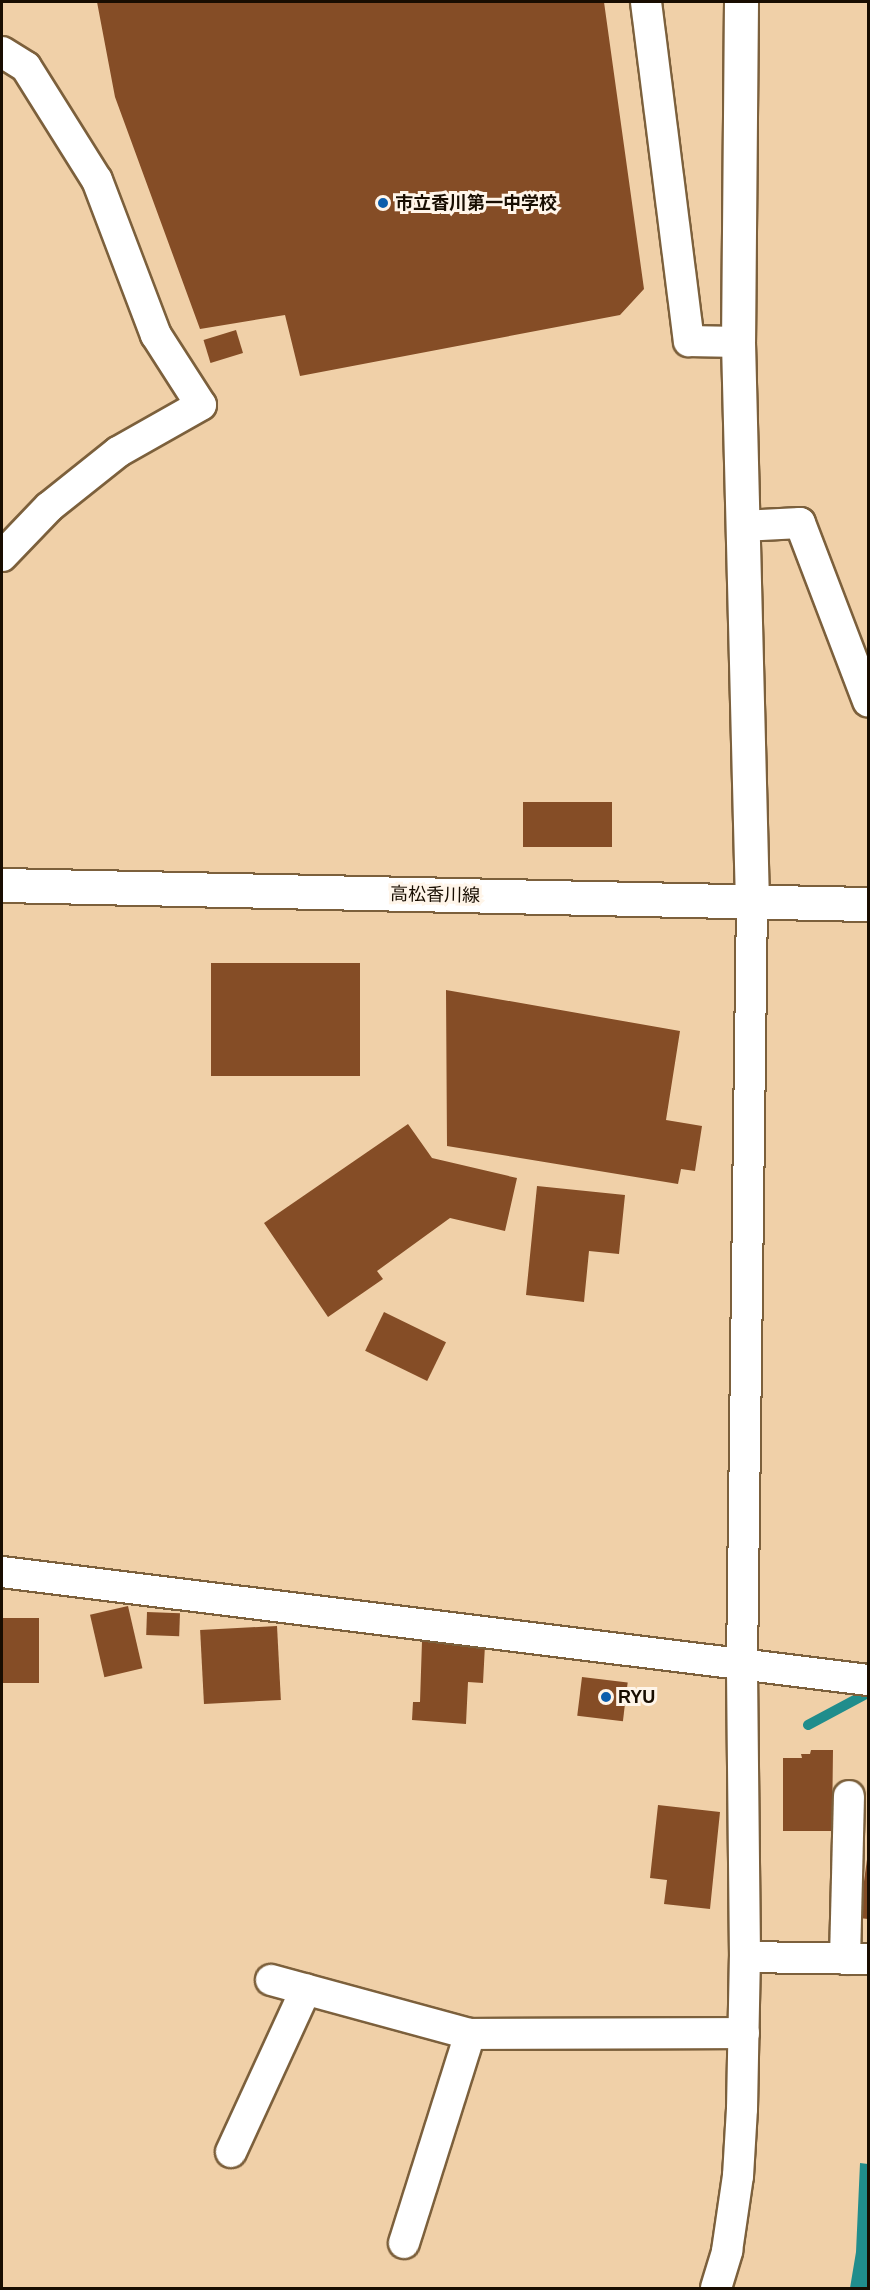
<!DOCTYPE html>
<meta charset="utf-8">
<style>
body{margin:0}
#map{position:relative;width:870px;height:2290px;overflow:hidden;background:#f0d0a8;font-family:Helvetica,"Noto Sans JP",sans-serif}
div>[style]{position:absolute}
.water>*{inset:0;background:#208d8c}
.stream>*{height:10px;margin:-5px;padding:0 5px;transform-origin:5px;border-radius:5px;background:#208d8c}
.building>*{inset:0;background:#854d26;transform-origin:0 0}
.roads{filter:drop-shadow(2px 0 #7c603c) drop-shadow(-2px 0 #7c603c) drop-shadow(0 2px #7c603c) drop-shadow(0 -2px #7c603c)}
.minor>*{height:30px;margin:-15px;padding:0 15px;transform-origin:15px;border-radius:15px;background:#fff}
.tertiary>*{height:33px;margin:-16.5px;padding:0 16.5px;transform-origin:16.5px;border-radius:16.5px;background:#fff}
.secondary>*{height:33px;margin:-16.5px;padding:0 16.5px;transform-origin:16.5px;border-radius:16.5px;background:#fff}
.dots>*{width:16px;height:16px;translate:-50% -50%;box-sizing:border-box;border:3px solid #fff5e9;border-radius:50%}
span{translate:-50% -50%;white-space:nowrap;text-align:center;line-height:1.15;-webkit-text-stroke:6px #fff5e9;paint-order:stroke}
.poi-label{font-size:18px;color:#180d01;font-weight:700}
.left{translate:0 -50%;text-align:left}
.street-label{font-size:18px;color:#180d01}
.frame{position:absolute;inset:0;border:3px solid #180d01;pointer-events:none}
</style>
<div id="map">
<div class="water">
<i style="clip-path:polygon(860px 2163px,868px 2164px,868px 2288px,850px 2288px,856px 2252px)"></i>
</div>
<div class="stream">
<i style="left:808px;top:1725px;width:68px;rotate:-28.1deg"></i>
</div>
<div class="building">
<i style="clip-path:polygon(97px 2px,604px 2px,644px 289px,620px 315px,300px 376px,285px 315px,200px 329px,115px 97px)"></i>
<i style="left:236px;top:330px;width:24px;height:34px;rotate:73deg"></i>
<i style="left:523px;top:802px;width:89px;height:45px"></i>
<i style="left:211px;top:963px;width:149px;height:113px"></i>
<i style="clip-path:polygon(446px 990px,680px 1031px,666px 1120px,702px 1126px,695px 1171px,681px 1169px,678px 1184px,447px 1146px)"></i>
<i style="clip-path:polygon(408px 1124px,432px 1158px,517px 1178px,505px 1231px,450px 1218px,377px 1271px,383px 1279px,328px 1317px,264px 1223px)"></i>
<i style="clip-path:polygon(537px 1186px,625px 1195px,619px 1254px,589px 1251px,584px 1302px,526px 1295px)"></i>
<i style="left:384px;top:1312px;width:69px;height:43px;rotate:26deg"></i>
<i style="left:128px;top:1606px;width:64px;height:39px;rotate:77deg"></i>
<i style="left:147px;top:1612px;width:33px;height:23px;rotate:2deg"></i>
<i style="left:2px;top:1618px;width:37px;height:65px"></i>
<i style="left:277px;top:1626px;width:74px;height:77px;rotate:87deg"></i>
<i style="clip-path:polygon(422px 1641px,485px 1645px,483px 1683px,468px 1682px,466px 1724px,412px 1720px,413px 1702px,420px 1702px)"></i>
<i style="left:582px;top:1677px;width:46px;height:39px;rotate:7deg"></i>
<i style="clip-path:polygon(811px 1750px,833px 1750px,832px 1831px,783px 1831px,783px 1758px,802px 1758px,801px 1754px,810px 1754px)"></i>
<i style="clip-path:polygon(658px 1805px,720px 1812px,710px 1909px,664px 1904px,667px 1880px,650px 1878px)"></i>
<i style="clip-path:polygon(868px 1852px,868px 1919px,859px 1918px)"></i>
</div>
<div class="roads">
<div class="minor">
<i style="left:646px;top:2px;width:342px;rotate:82.8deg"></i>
<i style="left:689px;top:341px;width:49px;rotate:1.2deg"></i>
<i style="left:2px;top:52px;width:28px;rotate:32deg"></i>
<i style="left:26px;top:67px;width:133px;rotate:57.9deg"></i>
<i style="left:97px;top:180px;width:166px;rotate:69.2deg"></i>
<i style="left:156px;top:335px;width:83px;rotate:57.3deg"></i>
<i style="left:201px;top:405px;width:95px;rotate:150.5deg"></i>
<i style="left:118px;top:452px;width:88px;rotate:141.4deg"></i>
<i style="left:49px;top:507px;width:68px;rotate:133.8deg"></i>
<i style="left:742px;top:526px;width:58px;rotate:-3deg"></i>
<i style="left:800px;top:523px;width:191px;rotate:69.1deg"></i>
<i style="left:2px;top:1572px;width:873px;rotate:7.11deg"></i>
<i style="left:745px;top:1957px;width:123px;rotate:0.9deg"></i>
<i style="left:845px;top:1959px;width:163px;rotate:-88.6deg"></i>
<i style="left:271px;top:1980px;width:206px;rotate:15.2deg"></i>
<i style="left:470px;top:2034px;width:274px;rotate:-0.2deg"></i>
<i style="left:231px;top:2152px;width:179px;rotate:-65.3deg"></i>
<i style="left:404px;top:2243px;width:219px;rotate:-72.5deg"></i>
<i style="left:716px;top:2288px;width:39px;rotate:-73deg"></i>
<i style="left:727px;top:2251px;width:76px;rotate:-81.7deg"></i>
<i style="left:738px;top:2176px;width:67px;rotate:-86.6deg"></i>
<i style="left:742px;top:2109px;width:152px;rotate:-88.9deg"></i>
<i style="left:745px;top:1957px;width:293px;rotate:-90.6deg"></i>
<i style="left:742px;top:1664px;width:762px;rotate:-89.25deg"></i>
</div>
<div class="tertiary">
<i style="left:741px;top:2px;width:340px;rotate:90.5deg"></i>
<i style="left:738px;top:342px;width:560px;rotate:88.57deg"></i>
</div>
<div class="secondary">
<i style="left:2px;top:885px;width:866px;rotate:1.26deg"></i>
</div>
</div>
<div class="dots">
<i style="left:383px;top:203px;background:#0c5eac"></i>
<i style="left:606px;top:1697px;background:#0c5eac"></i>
</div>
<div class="poi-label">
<span class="left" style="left:395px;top:203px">市立香川第一中学校</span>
<span class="left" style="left:618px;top:1697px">RYU</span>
</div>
<div class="street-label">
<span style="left:435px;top:895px;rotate:1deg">高松香川線</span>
</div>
<div class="frame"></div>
</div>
